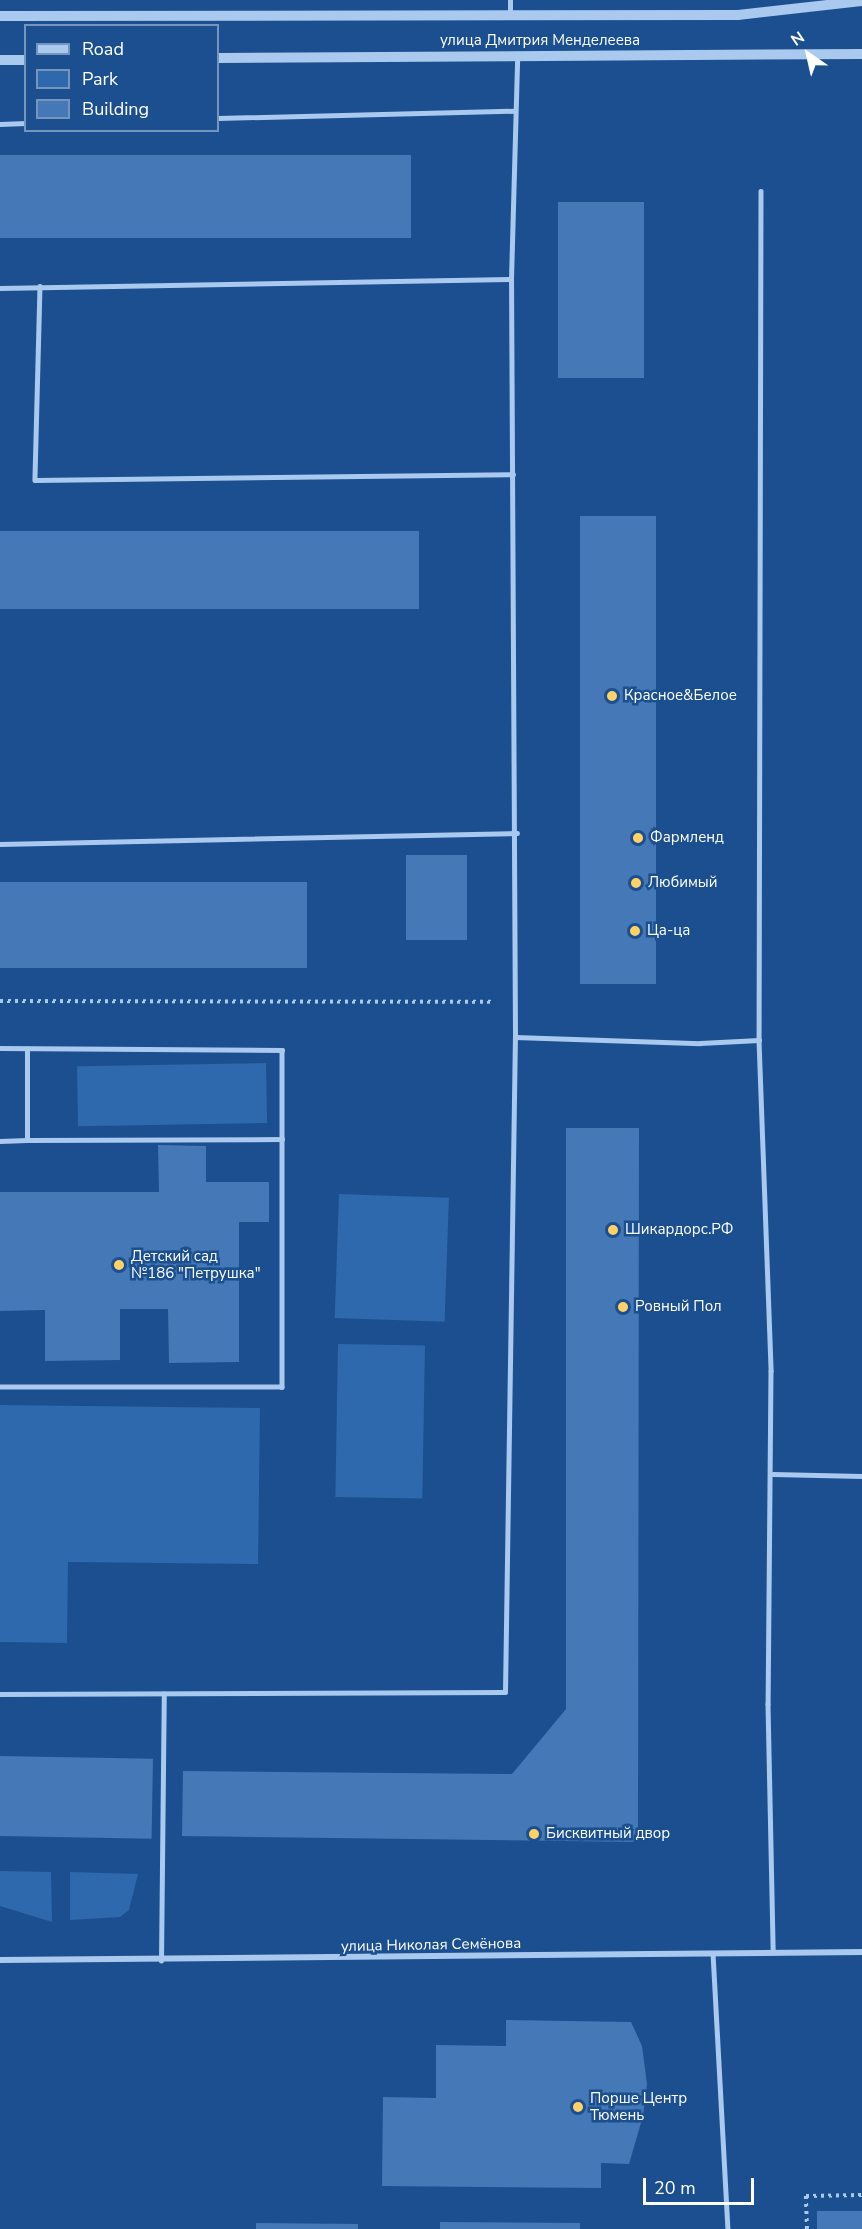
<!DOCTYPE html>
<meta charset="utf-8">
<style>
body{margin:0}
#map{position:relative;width:862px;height:2229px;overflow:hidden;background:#1b4f8f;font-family:"Nunito Sans",sans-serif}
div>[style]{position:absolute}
.green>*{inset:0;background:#2e69ad;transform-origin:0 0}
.building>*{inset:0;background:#4478b7;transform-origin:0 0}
.path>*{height:4px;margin-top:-2px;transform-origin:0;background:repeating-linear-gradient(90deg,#a9c9ee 0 3px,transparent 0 7.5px)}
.service>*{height:4.5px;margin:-2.25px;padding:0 2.25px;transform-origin:2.25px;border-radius:2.25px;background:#a9c9ee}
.minor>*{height:6px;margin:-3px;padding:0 3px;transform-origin:3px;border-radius:3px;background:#a9c9ee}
.tertiary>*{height:10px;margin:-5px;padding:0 5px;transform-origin:5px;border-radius:5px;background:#a9c9ee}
.dots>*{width:16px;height:16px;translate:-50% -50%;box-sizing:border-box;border:3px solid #1b4f8f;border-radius:50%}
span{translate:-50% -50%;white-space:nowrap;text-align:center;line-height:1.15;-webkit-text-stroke:5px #1b4f8f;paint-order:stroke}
.street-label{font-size:15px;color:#fff}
.poi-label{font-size:15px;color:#fff}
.left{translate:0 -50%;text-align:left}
.legend{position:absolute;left:24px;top:24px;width:195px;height:108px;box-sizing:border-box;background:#1b4f8f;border:2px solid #7695bc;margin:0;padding:8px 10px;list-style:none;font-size:18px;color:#fff}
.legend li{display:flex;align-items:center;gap:12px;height:30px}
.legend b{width:30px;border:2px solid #7695bc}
.north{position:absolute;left:778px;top:24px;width:60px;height:60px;-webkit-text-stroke:4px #1b4f8f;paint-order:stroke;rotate:326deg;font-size:16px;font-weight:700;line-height:24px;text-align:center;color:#fff}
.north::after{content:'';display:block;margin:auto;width:21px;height:27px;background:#fff;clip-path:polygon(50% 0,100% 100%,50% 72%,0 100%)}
.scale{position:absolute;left:643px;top:2178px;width:111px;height:27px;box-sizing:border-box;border:3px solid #fff;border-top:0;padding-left:8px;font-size:18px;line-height:21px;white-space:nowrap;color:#fff;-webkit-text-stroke:4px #1b4f8f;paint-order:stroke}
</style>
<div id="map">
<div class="green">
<i style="left:266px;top:1063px;width:60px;height:189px;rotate:89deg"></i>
<i style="left:339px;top:1194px;width:110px;height:124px;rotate:2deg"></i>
<i style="left:338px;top:1344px;width:87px;height:153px;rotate:1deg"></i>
<i style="clip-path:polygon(0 1405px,260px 1408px,258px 1564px,68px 1562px,67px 1643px,0 1642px)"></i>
<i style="clip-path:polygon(0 1871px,51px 1872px,52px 1922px,0 1906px)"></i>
<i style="clip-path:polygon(70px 1872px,138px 1874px,129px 1910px,120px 1917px,70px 1920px)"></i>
</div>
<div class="building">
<i style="left:0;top:155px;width:411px;height:83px"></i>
<i style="left:558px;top:202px;width:86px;height:176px"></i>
<i style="left:580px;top:516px;width:76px;height:468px"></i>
<i style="left:0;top:531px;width:419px;height:78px"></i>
<i style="left:406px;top:855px;width:61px;height:85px"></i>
<i style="left:0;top:882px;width:307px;height:86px"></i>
<i style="clip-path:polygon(566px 1128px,639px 1128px,638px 1842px,182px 1836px,183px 1771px,512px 1774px,566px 1709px)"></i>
<i style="clip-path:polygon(158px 1145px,206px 1146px,206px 1182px,269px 1182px,269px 1222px,239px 1222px,239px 1362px,169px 1363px,168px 1309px,120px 1309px,120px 1360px,45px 1361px,45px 1310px,0 1311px,0 1192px,159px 1192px)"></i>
<i style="left:0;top:1756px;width:153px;height:80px;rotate:1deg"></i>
<i style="clip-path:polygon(506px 2020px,631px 2022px,642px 2046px,647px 2084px,643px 2116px,629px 2164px,601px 2163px,601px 2188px,382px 2186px,383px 2097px,436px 2098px,436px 2045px,506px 2046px)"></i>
<i style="left:862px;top:2211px;width:18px;height:45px;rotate:90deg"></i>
<i style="clip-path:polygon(440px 2222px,580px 2223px,580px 2229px,440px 2229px)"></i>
<i style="clip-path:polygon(256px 2223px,358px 2224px,358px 2229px,256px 2229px)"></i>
</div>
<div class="path">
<i style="left:0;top:1001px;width:494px;rotate:0.1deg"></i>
<i style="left:807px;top:2229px;width:33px;rotate:-92deg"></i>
<i style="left:806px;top:2196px;width:56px;rotate:-1deg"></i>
</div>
<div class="service">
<i style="left:510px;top:15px;width:15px;rotate:-90deg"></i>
<i style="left:218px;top:118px;width:297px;rotate:-1.4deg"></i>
<i style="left:0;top:124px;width:26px;rotate:-2deg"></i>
<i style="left:761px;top:191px;width:849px;rotate:90.13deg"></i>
<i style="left:759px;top:1040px;width:331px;rotate:87.9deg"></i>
<i style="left:771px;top:1371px;width:333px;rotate:90.5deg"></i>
<i style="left:768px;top:1704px;width:248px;rotate:88.8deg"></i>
<i style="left:40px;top:286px;width:194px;rotate:91.5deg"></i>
<i style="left:35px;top:480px;width:478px;rotate:-0.7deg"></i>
<i style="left:0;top:288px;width:511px;rotate:-1.01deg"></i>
<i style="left:0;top:844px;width:517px;rotate:-1.22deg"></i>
<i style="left:515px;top:1037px;width:185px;rotate:1.9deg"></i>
<i style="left:700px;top:1043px;width:59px;rotate:-2.9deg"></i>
<i style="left:0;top:1048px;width:282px;rotate:0.4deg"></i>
<i style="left:282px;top:1050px;width:337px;rotate:90deg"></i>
<i style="left:282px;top:1387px;width:282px;rotate:180deg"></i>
<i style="left:27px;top:1140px;width:255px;rotate:-0.2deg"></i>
<i style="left:0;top:1141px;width:27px;rotate:-2deg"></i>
<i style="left:27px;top:1140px;width:91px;rotate:-90deg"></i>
<i style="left:773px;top:1474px;width:89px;rotate:1.3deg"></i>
<i style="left:0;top:1694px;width:505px;rotate:-0.23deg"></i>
<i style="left:505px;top:1692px;width:655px;rotate:-89.13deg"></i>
<i style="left:515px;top:1037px;width:758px;rotate:-90.3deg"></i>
<i style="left:511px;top:279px;width:221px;rotate:-88.4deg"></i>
<i style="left:713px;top:1953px;width:276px;rotate:86.9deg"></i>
<i style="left:161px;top:1961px;width:267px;rotate:-89.4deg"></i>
</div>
<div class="minor">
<i style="left:0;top:1960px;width:862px;rotate:-0.53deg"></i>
</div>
<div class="tertiary">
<i style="left:0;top:16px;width:738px;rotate:-0.08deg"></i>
<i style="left:738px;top:15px;width:125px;rotate:-6.4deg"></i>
<i style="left:218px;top:58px;width:644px;rotate:-0.36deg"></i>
<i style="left:0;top:60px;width:26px"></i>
</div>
<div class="dots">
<i style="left:612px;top:696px;background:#ffd166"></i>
<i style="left:638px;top:838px;background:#ffd166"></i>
<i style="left:636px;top:883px;background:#ffd166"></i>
<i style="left:635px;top:931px;background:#ffd166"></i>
<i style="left:613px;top:1230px;background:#ffd166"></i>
<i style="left:119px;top:1265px;background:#ffd166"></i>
<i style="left:623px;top:1307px;background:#ffd166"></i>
<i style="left:534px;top:1834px;background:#ffd166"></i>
<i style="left:578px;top:2107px;background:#ffd166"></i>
</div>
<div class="street-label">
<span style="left:540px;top:41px">улица Дмитрия Менделеева</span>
<span style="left:431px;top:1945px;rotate:-1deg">улица Николая Семёнова</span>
</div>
<div class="poi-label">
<span class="left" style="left:624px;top:696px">Красное&amp;Белое</span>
<span class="left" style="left:650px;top:838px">Фармленд</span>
<span class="left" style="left:648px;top:883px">Любимый</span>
<span class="left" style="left:647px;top:931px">Ца-ца</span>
<span class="left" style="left:625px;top:1230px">Шикардорс.РФ</span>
<span class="left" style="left:131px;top:1265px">Детский сад<br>№186 "Петрушка"</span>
<span class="left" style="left:635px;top:1307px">Ровный Пол</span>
<span class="left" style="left:546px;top:1834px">Бисквитный двор</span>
<span class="left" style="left:590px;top:2107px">Порше Центр<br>Тюмень</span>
</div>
<ul class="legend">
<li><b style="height:8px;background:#a9c9ee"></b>Road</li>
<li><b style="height:16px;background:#2e69ad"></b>Park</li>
<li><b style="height:16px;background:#4478b7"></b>Building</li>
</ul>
<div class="north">N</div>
<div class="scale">20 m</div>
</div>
